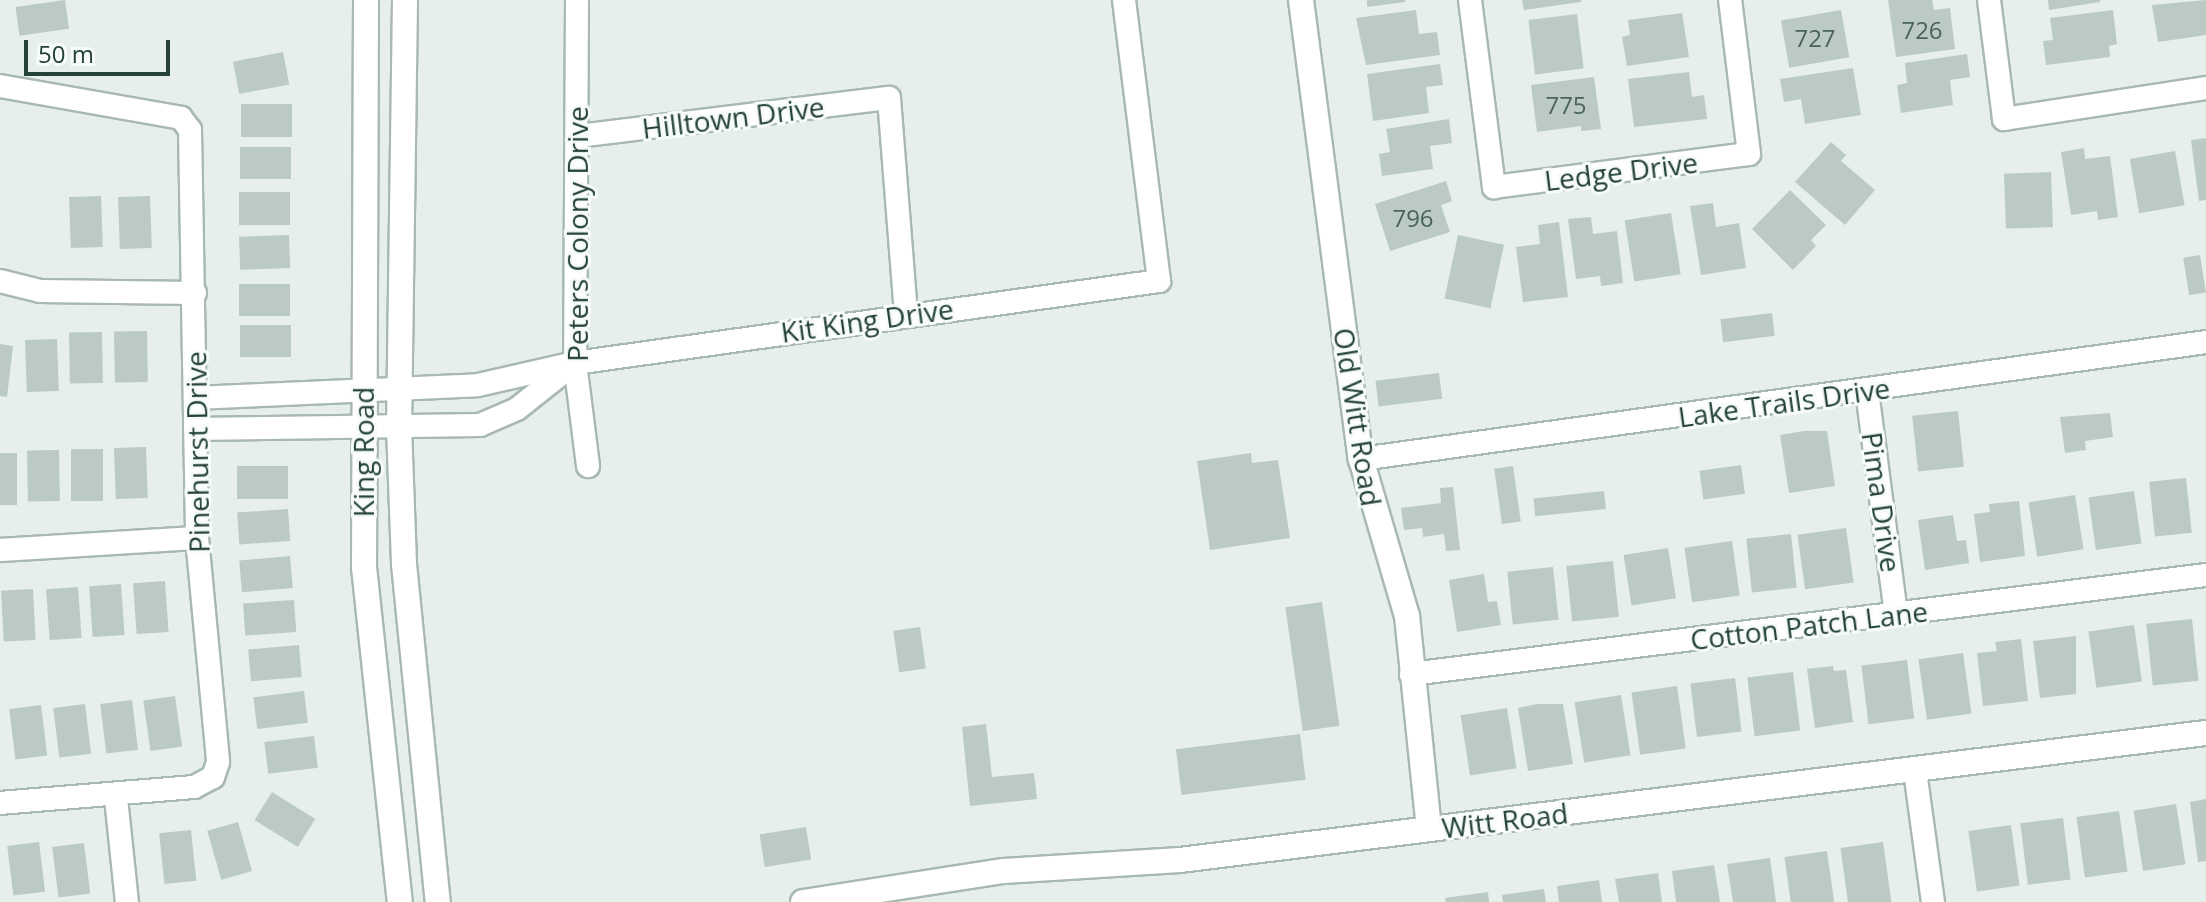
<!DOCTYPE html>
<style>
body{margin:0}
#map{position:relative;width:2206px;height:902px;overflow:hidden;background:#e6efeb;font-family:"Open Sans",sans-serif}
div>[style]{position:absolute}
.building>*{inset:0;background:#bbcac4;transform-origin:0 0}
.roads{filter:drop-shadow(2px 0 #a8b8b2) drop-shadow(-2px 0 #a8b8b2) drop-shadow(0 2px #a8b8b2) drop-shadow(0 -2px #a8b8b2)}
.street>*{height:22px;margin:-11px;padding:0 11px;transform-origin:11px;border-radius:11px;background:#fff}
.secondary>*{height:24px;margin:-12px;padding:0 12px;transform-origin:12px;border-radius:12px;background:#fff}
span{translate:-50% -50%;white-space:nowrap;text-align:center;line-height:1.15;-webkit-text-stroke:6px #f7fbf9;paint-order:stroke}
.number-label{font-size:24px;color:#4a645c}
.number-label span{-webkit-text-stroke-width:0}
.street-label{font-size:28px;color:#24423a}
.scale{position:absolute;left:24px;top:40px;width:146px;height:36px;box-sizing:border-box;border:4px solid #24423a;border-top:0;padding-left:10px;font-size:24px;line-height:28px;white-space:nowrap;color:#24423a;-webkit-text-stroke:6px #f7fbf9;paint-order:stroke}
</style>
<div id="map">
<div class="building">
<i style="left:65px;top:0;width:29px;height:50px;rotate:82deg"></i>
<i style="clip-path:polygon(1367px 0,1405px 0,1405px 2px,1367px 7px)"></i>
<i style="clip-path:polygon(1522px 0,1581px 0,1581px 2px,1524px 10px)"></i>
<i style="clip-path:polygon(1888px 0,1932px 0,1934px 10px,1950px 8px,1955px 49px,1896px 57px)"></i>
<i style="clip-path:polygon(2048px 0,2100px 0,2100px 2px,2049px 10px)"></i>
<i style="clip-path:polygon(2206px 0,2206px 35px,2158px 42px,2152px 5px)"></i>
<i style="clip-path:polygon(1416px 10px,1419px 34px,1437px 32px,1440px 55px,1366px 65px,1356px 18px)"></i>
<i style="left:1841px;top:10px;width:48px;height:61px;rotate:80deg"></i>
<i style="clip-path:polygon(2113px 10px,2117px 44px,2109px 46px,2110px 57px,2046px 65px,2043px 41px,2053px 40px,2050px 18px)"></i>
<i style="clip-path:polygon(1682px 13px,1689px 57px,1627px 66px,1622px 37px,1630px 35px,1628px 20px)"></i>
<i style="left:1577px;top:14px;width:55px;height:49px;rotate:83deg"></i>
<i style="left:283px;top:52px;width:33px;height:51px;rotate:79deg"></i>
<i style="clip-path:polygon(1967px 54px,1970px 77px,1950px 80px,1953px 105px,1901px 113px,1897px 85px,1907px 83px,1905px 63px)"></i>
<i style="clip-path:polygon(1440px 64px,1443px 85px,1426px 87px,1429px 113px,1373px 121px,1367px 74px)"></i>
<i style="clip-path:polygon(1853px 68px,1861px 115px,1805px 124px,1801px 99px,1784px 102px,1780px 79px)"></i>
<i style="clip-path:polygon(1689px 72px,1692px 97px,1704px 95px,1707px 119px,1634px 127px,1628px 79px)"></i>
<i style="clip-path:polygon(1594px 77px,1601px 129px,1581px 131px,1581px 126px,1537px 132px,1531px 85px)"></i>
<i style="left:241px;top:104px;width:51px;height:33px"></i>
<i style="clip-path:polygon(1449px 119px,1452px 143px,1430px 146px,1433px 169px,1382px 176px,1379px 154px,1390px 152px,1386px 129px)"></i>
<i style="clip-path:polygon(2206px 138px,2206px 200px,2199px 201px,2191px 140px)"></i>
<i style="clip-path:polygon(1831px 142px,1846px 155px,1841px 161px,1875px 190px,1845px 225px,1795px 182px)"></i>
<i style="left:240px;top:147px;width:51px;height:32px"></i>
<i style="clip-path:polygon(2084px 148px,2085px 159px,2110px 156px,2118px 217px,2098px 220px,2097px 211px,2071px 215px,2061px 152px)"></i>
<i style="left:2175px;top:151px;width:55px;height:46px;rotate:80deg"></i>
<i style="left:2051px;top:172px;width:55px;height:47px;rotate:88deg"></i>
<i style="clip-path:polygon(1446px 181px,1452px 201px,1441px 205px,1450px 232px,1390px 251px,1375px 204px)"></i>
<i style="clip-path:polygon(1790px 190px,1826px 225px,1811px 240px,1816px 246px,1793px 270px,1752px 229px)"></i>
<i style="left:239px;top:192px;width:51px;height:33px"></i>
<i style="left:101px;top:196px;width:51px;height:32px;rotate:88deg"></i>
<i style="left:150px;top:196px;width:52px;height:32px;rotate:88deg"></i>
<i style="clip-path:polygon(1713px 203px,1716px 227px,1739px 223px,1746px 268px,1701px 275px,1690px 206px)"></i>
<i style="left:1671px;top:213px;width:62px;height:47px;rotate:81deg"></i>
<i style="clip-path:polygon(1591px 217px,1593px 234px,1617px 231px,1623px 283px,1601px 286px,1600px 276px,1576px 279px,1568px 219px)"></i>
<i style="clip-path:polygon(1559px 222px,1568px 297px,1523px 302px,1516px 247px,1540px 244px,1538px 225px)"></i>
<i style="left:289px;top:235px;width:33px;height:50px;rotate:88deg"></i>
<i style="left:1458px;top:235px;width:47px;height:65px;rotate:12deg"></i>
<i style="left:2200px;top:255px;width:38px;height:17px;rotate:81deg"></i>
<i style="left:239px;top:284px;width:51px;height:32px"></i>
<i style="left:1772px;top:313px;width:23px;height:52px;rotate:83deg"></i>
<i style="left:240px;top:325px;width:51px;height:32px"></i>
<i style="left:147px;top:331px;width:51px;height:33px;rotate:89deg"></i>
<i style="left:102px;top:332px;width:51px;height:33px;rotate:89deg"></i>
<i style="left:57px;top:339px;width:52px;height:32px;rotate:88deg"></i>
<i style="clip-path:polygon(0 344px,13px 346px,7px 397px,0 396px)"></i>
<i style="left:1439px;top:373px;width:26px;height:64px;rotate:83deg"></i>
<i style="left:1958px;top:411px;width:56px;height:46px;rotate:84deg"></i>
<i style="clip-path:polygon(2110px 413px,2113px 437px,2085px 441px,2086px 450px,2065px 453px,2060px 417px)"></i>
<i style="clip-path:polygon(1804px 431px,1827px 431px,1835px 486px,1789px 493px,1780px 435px)"></i>
<i style="left:146px;top:447px;width:51px;height:32px;rotate:88deg"></i>
<i style="left:71px;top:449px;width:32px;height:52px"></i>
<i style="left:59px;top:450px;width:51px;height:32px;rotate:89deg"></i>
<i style="left:0;top:453px;width:17px;height:52px"></i>
<i style="clip-path:polygon(1251px 453px,1252px 463px,1278px 460px,1290px 538px,1210px 550px,1197px 461px)"></i>
<i style="left:1741px;top:465px;width:29px;height:42px;rotate:82deg"></i>
<i style="left:237px;top:466px;width:51px;height:33px"></i>
<i style="left:1513px;top:466px;width:56px;height:19px;rotate:82deg"></i>
<i style="left:2186px;top:478px;width:55px;height:37px;rotate:84deg"></i>
<i style="clip-path:polygon(1453px 487px,1460px 550px,1446px 551px,1444px 534px,1423px 537px,1422px 528px,1404px 530px,1401px 508px,1441px 503px,1440px 488px)"></i>
<i style="left:1604px;top:491px;width:18px;height:71px;rotate:84deg"></i>
<i style="left:2134px;top:491px;width:53px;height:46px;rotate:82deg"></i>
<i style="left:2075px;top:495px;width:55px;height:47px;rotate:81deg"></i>
<i style="clip-path:polygon(2019px 501px,2025px 556px,1980px 562px,1974px 514px,1990px 512px,1989px 504px)"></i>
<i style="left:288px;top:509px;width:32px;height:51px;rotate:86deg"></i>
<i style="clip-path:polygon(1953px 515px,1957px 541px,1966px 540px,1969px 563px,1925px 570px,1918px 520px)"></i>
<i style="left:1846px;top:528px;width:55px;height:49px;rotate:82deg"></i>
<i style="left:1791px;top:534px;width:54px;height:45px;rotate:84deg"></i>
<i style="left:1732px;top:541px;width:55px;height:48px;rotate:82deg"></i>
<i style="left:1668px;top:548px;width:51px;height:45px;rotate:81deg"></i>
<i style="left:290px;top:556px;width:32px;height:51px;rotate:85deg"></i>
<i style="left:1613px;top:561px;width:56px;height:47px;rotate:84deg"></i>
<i style="left:1553px;top:567px;width:53px;height:46px;rotate:84deg"></i>
<i style="clip-path:polygon(1484px 574px,1488px 602px,1497px 601px,1501px 625px,1457px 632px,1449px 580px)"></i>
<i style="left:165px;top:581px;width:51px;height:32px;rotate:86deg"></i>
<i style="left:121px;top:584px;width:51px;height:32px;rotate:86deg"></i>
<i style="left:78px;top:587px;width:51px;height:32px;rotate:86deg"></i>
<i style="left:33px;top:589px;width:51px;height:32px;rotate:87deg"></i>
<i style="left:294px;top:600px;width:32px;height:51px;rotate:86deg"></i>
<i style="left:1322px;top:602px;width:125px;height:37px;rotate:82deg"></i>
<i style="left:2192px;top:619px;width:62px;height:46px;rotate:84deg"></i>
<i style="left:2134px;top:625px;width:57px;height:46px;rotate:82deg"></i>
<i style="left:920px;top:627px;width:42px;height:27px;rotate:82deg"></i>
<i style="clip-path:polygon(2076px 636px,2076px 694px,2040px 698px,2033px 641px)"></i>
<i style="clip-path:polygon(2021px 639px,2028px 701px,1983px 706px,1977px 653px,1997px 651px,1995px 642px)"></i>
<i style="left:299px;top:645px;width:32px;height:51px;rotate:85deg"></i>
<i style="left:1963px;top:653px;width:61px;height:45px;rotate:82deg"></i>
<i style="left:1907px;top:660px;width:59px;height:46px;rotate:83deg"></i>
<i style="clip-path:polygon(1833px 666px,1834px 671px,1846px 670px,1853px 722px,1815px 728px,1807px 669px)"></i>
<i style="left:1793px;top:672px;width:59px;height:46px;rotate:83deg"></i>
<i style="left:1735px;top:678px;width:54px;height:45px;rotate:83deg"></i>
<i style="left:1677px;top:686px;width:63px;height:46px;rotate:82deg"></i>
<i style="left:304px;top:691px;width:32px;height:51px;rotate:83deg"></i>
<i style="left:1621px;top:695px;width:61px;height:47px;rotate:81deg"></i>
<i style="left:175px;top:696px;width:51px;height:32px;rotate:82deg"></i>
<i style="left:132px;top:700px;width:50px;height:32px;rotate:83deg"></i>
<i style="left:85px;top:704px;width:50px;height:32px;rotate:83deg"></i>
<i style="clip-path:polygon(1537px 704px,1563px 704px,1573px 764px,1528px 771px,1518px 708px)"></i>
<i style="left:41px;top:705px;width:51px;height:32px;rotate:83deg"></i>
<i style="left:1507px;top:708px;width:61px;height:47px;rotate:81deg"></i>
<i style="clip-path:polygon(986px 724px,992px 777px,1034px 773px,1037px 799px,970px 806px,962px 727px)"></i>
<i style="left:1300px;top:734px;width:46px;height:125px;rotate:83deg"></i>
<i style="left:314px;top:736px;width:32px;height:50px;rotate:83deg"></i>
<i style="left:272px;top:792px;width:51px;height:33px;rotate:32deg"></i>
<i style="clip-path:polygon(2206px 799px,2206px 861px,2198px 862px,2190px 802px)"></i>
<i style="left:2176px;top:804px;width:61px;height:43px;rotate:81deg"></i>
<i style="left:2119px;top:811px;width:61px;height:43px;rotate:82deg"></i>
<i style="left:2063px;top:818px;width:62px;height:43px;rotate:83deg"></i>
<i style="left:238px;top:822px;width:51px;height:32px;rotate:74deg"></i>
<i style="left:2011px;top:825px;width:61px;height:43px;rotate:82deg"></i>
<i style="left:806px;top:827px;width:33px;height:47px;rotate:81deg"></i>
<i style="left:191px;top:830px;width:51px;height:32px;rotate:84deg"></i>
<i style="left:39px;top:842px;width:50px;height:32px;rotate:83deg"></i>
<i style="left:1883px;top:842px;width:61px;height:43px;rotate:82deg"></i>
<i style="left:84px;top:843px;width:51px;height:32px;rotate:83deg"></i>
<i style="left:1827px;top:851px;width:51px;height:43px;rotate:82deg"></i>
<i style="clip-path:polygon(1770px 858px,1776px 902px,1733px 902px,1727px 864px)"></i>
<i style="clip-path:polygon(1714px 865px,1720px 902px,1676px 902px,1672px 871px)"></i>
<i style="clip-path:polygon(1658px 873px,1662px 902px,1619px 902px,1615px 879px)"></i>
<i style="clip-path:polygon(1599px 880px,1602px 902px,1559px 902px,1557px 886px)"></i>
<i style="clip-path:polygon(1544px 889px,1546px 902px,1503px 902px,1502px 895px)"></i>
<i style="clip-path:polygon(1488px 892px,1489px 902px,1446px 902px,1445px 898px)"></i>
</div>
<div class="roads">
<div class="street">
<i style="left:577px;top:0;width:363px;rotate:90.3deg"></i>
<i style="left:575px;top:363px;width:104px;rotate:82.8deg"></i>
<i style="left:1470px;top:0;width:189px;rotate:82.7deg"></i>
<i style="left:1494px;top:187px;width:257px;rotate:-7.4deg"></i>
<i style="left:1749px;top:154px;width:155px;rotate:-97deg"></i>
<i style="left:1989px;top:0;width:120px;rotate:82.8deg"></i>
<i style="left:2004px;top:119px;width:204px;rotate:-8.7deg"></i>
<i style="left:0;top:86px;width:184px;rotate:10deg"></i>
<i style="left:181px;top:118px;width:15px;rotate:53deg"></i>
<i style="left:190px;top:130px;width:408px;rotate:89deg"></i>
<i style="left:197px;top:538px;width:225px;rotate:84.6deg"></i>
<i style="left:218px;top:762px;width:16px;rotate:108deg"></i>
<i style="left:213px;top:777px;width:21px;rotate:152deg"></i>
<i style="left:194px;top:787px;width:195px;rotate:175.3deg"></i>
<i style="left:578px;top:136px;width:313px;rotate:-7deg"></i>
<i style="left:889px;top:98px;width:217px;rotate:85.5deg"></i>
<i style="left:0;top:281px;width:41px;rotate:14deg"></i>
<i style="left:40px;top:291px;width:155px;rotate:0.7deg"></i>
<i style="left:575px;top:363px;width:590px;rotate:-7.99deg"></i>
<i style="left:1159px;top:281px;width:283px;rotate:-97.1deg"></i>
<i style="left:1867px;top:391px;width:225px;rotate:82.6deg"></i>
<i style="left:195px;top:398px;width:283px;rotate:-2.6deg"></i>
<i style="left:478px;top:385px;width:99px;rotate:-12.8deg"></i>
<i style="left:575px;top:363px;width:74px;rotate:141.6deg"></i>
<i style="left:517px;top:409px;width:40px;rotate:156.6deg"></i>
<i style="left:480px;top:425px;width:285px;rotate:179.2deg"></i>
<i style="left:1361px;top:459px;width:853px;rotate:-7.88deg"></i>
<i style="left:0;top:550px;width:197px;rotate:-3.5deg"></i>
<i style="left:1411px;top:674px;width:801px;rotate:-7.1deg"></i>
<i style="left:1915px;top:771px;width:132px;rotate:82.2deg"></i>
<i style="left:116px;top:798px;width:105px;rotate:84deg"></i>
</div>
<div class="secondary">
<i style="left:366px;top:0;width:567px;rotate:90.2deg"></i>
<i style="left:364px;top:567px;width:337px;rotate:83.9deg"></i>
<i style="left:405px;top:0;width:427px;rotate:90.8deg"></i>
<i style="left:399px;top:427px;width:137px;rotate:87.9deg"></i>
<i style="left:404px;top:564px;width:340px;rotate:84.3deg"></i>
<i style="left:1301px;top:0;width:463px;rotate:82.6deg"></i>
<i style="left:1361px;top:459px;width:164px;rotate:73.7deg"></i>
<i style="left:1407px;top:616px;width:214px;rotate:84.1deg"></i>
<i style="left:803px;top:902px;width:203px;rotate:-8.8deg"></i>
<i style="left:1004px;top:871px;width:176px;rotate:-3.6deg"></i>
<i style="left:1180px;top:860px;width:1034px;rotate:-7.06deg"></i>
</div>
</div>
<div class="number-label">
<span style="left:1922px;top:30px">726</span>
<span style="left:1815px;top:38px">727</span>
<span style="left:1566px;top:105px">775</span>
<span style="left:1413px;top:218px">796</span>
</div>
<div class="street-label">
<span style="left:733px;top:117px;rotate:-7deg">Hilltown Drive</span>
<span style="left:1621px;top:171px;rotate:-7deg">Ledge Drive</span>
<span style="left:577px;top:234px;rotate:-90deg">Peters Colony Drive</span>
<span style="left:867px;top:320px;rotate:-8deg">Kit King Drive</span>
<span style="left:1784px;top:402px;rotate:-8deg">Lake Trails Drive</span>
<span style="left:1358px;top:417px;rotate:81deg">Old Witt Road</span>
<span style="left:197px;top:452px;rotate:-91deg">Pinehurst Drive</span>
<span style="left:363px;top:452px;rotate:-90deg">King Road</span>
<span style="left:1882px;top:502px;rotate:82deg">Pima Drive</span>
<span style="left:1809px;top:625px;rotate:-7deg">Cotton Patch Lane</span>
<span style="left:1505px;top:820px;rotate:-7deg">Witt Road</span>
</div>
<div class="scale">50 m</div>
</div>
